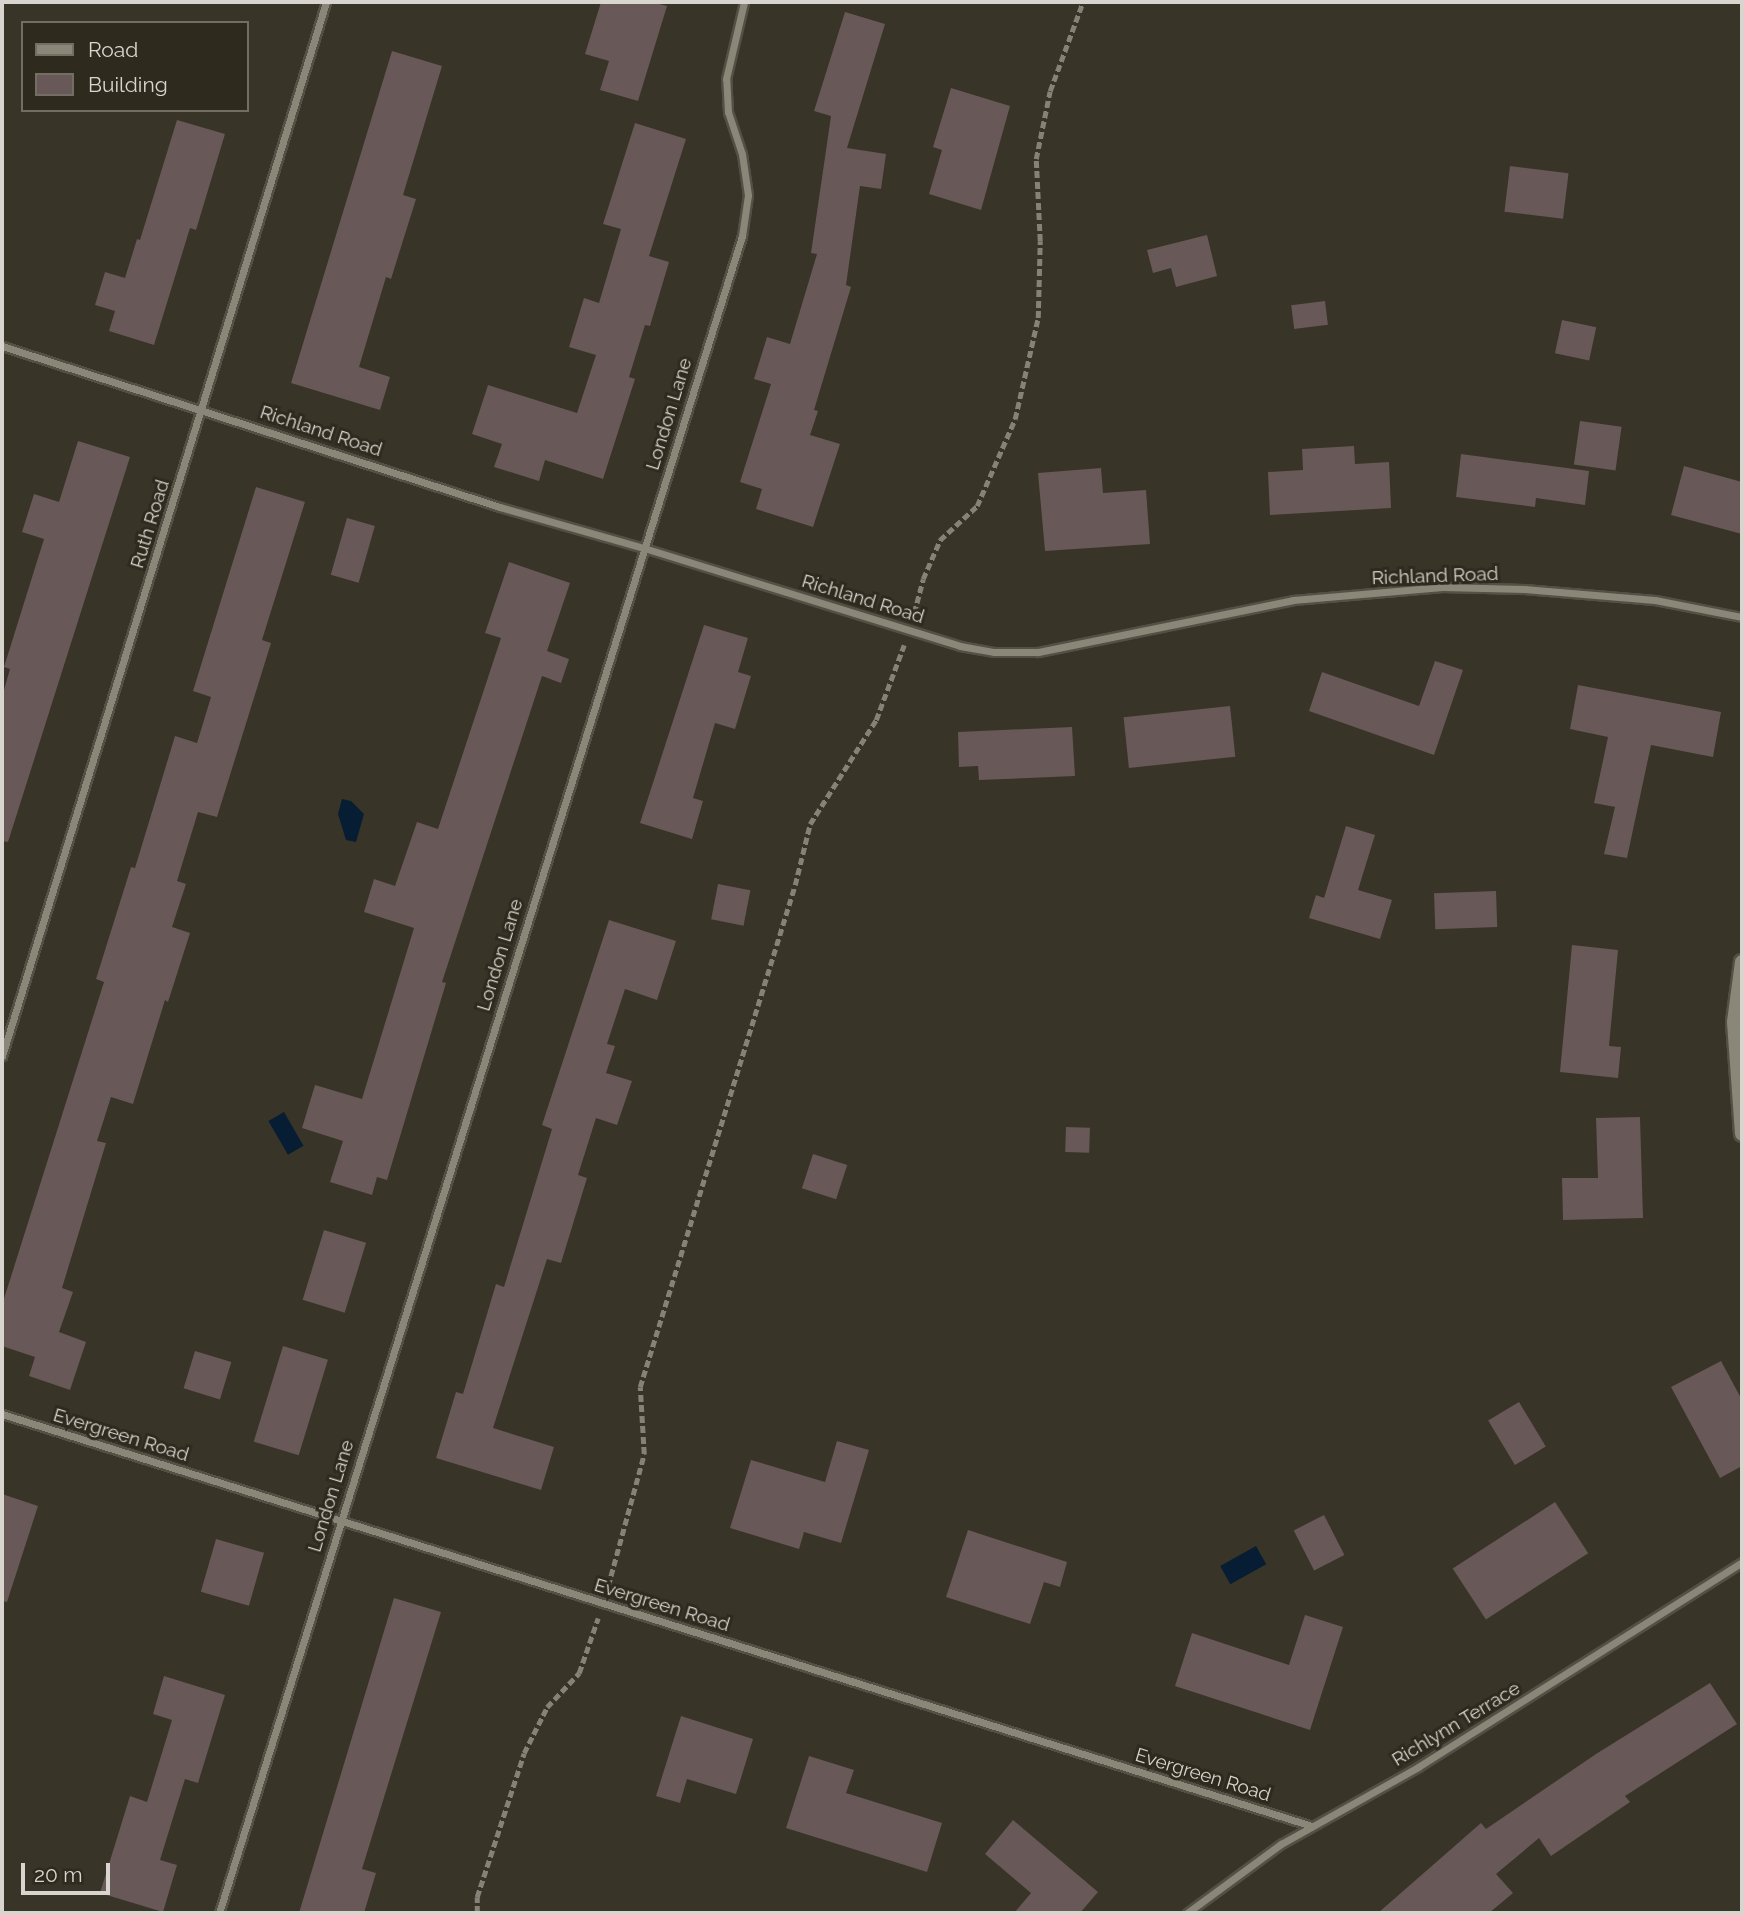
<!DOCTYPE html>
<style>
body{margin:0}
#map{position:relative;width:1744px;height:1915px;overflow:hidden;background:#383428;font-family:Raleway,sans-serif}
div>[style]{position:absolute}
.water>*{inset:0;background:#071d33;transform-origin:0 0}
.building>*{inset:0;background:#685857;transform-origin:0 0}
.path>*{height:4.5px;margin-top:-2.25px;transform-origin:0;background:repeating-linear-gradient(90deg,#868278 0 7px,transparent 0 10.5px)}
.roads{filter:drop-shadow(2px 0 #535045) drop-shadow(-2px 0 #535045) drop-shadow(0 2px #535045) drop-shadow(0 -2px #535045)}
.street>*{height:7px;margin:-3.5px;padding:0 3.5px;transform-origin:3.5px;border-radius:3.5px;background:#8a8678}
.secondary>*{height:14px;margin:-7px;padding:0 7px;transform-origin:7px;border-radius:7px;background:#8a8678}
span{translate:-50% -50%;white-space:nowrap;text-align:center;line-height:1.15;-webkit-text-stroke:6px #2e2a1e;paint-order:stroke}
.street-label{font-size:19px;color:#d8d5ce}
.frame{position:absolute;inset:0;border:4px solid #d8d5ce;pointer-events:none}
.legend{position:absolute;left:21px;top:21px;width:228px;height:91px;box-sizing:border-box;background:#2e2a1e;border:2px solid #726e64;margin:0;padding:9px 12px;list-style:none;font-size:21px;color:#d8d5ce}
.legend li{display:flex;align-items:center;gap:14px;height:35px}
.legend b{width:35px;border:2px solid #726e64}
.scale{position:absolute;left:21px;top:1863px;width:89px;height:32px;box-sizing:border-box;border:4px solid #d8d5ce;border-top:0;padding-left:9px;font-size:21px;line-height:24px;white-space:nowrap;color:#d8d5ce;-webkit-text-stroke:5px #2e2a1e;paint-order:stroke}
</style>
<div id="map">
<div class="water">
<i style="clip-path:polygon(342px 799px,351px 801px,364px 814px,356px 842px,346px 840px,338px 814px)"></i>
<i style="left:284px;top:1112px;width:39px;height:18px;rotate:60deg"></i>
<i style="left:1256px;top:1546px;width:21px;height:41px;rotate:61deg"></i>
</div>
<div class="building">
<i style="clip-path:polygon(601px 2px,652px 2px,667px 6px,638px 101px,600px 90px,609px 61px,585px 54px)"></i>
<i style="clip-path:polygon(845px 12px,885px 24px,847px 148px,886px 154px,881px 189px,860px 186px,846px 285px,851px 287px,814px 410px,818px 411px,810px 435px,840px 444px,813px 527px,756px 509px,762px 489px,740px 482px,771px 384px,754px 379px,767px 337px,790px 344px,817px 254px,811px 253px,831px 116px,814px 111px)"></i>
<i style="clip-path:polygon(392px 51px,442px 66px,403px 195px,416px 199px,391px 279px,386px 277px,359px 367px,390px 377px,380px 410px,291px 383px)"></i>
<i style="clip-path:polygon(951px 88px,1010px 106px,981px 210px,929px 194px,942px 150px,933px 147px)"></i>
<i style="clip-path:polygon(177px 120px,225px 134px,196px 230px,190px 228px,154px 345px,109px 331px,115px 311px,95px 305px,105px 272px,125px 278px,137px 239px,140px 240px)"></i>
<i style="clip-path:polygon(635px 123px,686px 139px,649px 256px,669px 262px,650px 326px,645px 325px,629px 377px,635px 379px,603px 479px,545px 460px,539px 481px,494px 467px,502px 444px,472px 434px,488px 385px,577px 413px,596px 355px,569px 347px,584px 298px,599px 303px,621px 229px,603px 224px)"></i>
<i style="left:1510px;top:166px;width:59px;height:46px;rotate:7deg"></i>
<i style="clip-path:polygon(1207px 235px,1217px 276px,1176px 287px,1171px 268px,1153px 273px,1147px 250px)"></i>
<i style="left:1325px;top:301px;width:24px;height:34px;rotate:83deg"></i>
<i style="left:1562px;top:320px;width:35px;height:34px;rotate:12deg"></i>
<i style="left:1580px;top:421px;width:42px;height:44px;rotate:8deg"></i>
<i style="clip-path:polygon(78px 441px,130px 457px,8px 842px,2px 841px,2px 697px,10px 669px,4px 667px,44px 539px,22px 532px,34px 494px,59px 502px)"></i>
<i style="clip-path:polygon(1354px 446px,1355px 464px,1389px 462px,1391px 508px,1270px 515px,1268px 472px,1303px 470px,1302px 449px)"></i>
<i style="clip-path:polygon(1461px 454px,1589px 471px,1585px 505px,1536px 498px,1535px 507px,1456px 497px)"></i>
<i style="clip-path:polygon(1684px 466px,1742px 482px,1742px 534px,1671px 515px)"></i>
<i style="clip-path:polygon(1101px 468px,1103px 493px,1146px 490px,1150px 544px,1045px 551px,1038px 473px)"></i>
<i style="clip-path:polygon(256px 487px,305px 502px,262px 640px,271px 643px,217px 817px,198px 812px,177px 881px,186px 884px,172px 927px,190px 933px,168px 1002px,165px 1000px,133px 1104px,111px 1097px,97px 1141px,106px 1143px,62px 1288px,73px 1292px,59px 1332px,86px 1342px,70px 1390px,29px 1376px,35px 1357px,2px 1346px,2px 1305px,104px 982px,96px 979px,131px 867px,135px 868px,175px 736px,197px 743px,211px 697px,193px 691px)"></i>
<i style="left:347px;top:518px;width:29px;height:59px;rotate:16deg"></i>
<i style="clip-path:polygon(509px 562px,570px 583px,547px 651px,569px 659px,561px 683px,542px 676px,442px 982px,446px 983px,387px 1180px,377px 1177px,372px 1195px,330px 1182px,343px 1141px,302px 1128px,315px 1085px,362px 1099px,414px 928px,364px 912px,374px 879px,395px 886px,417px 822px,438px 829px,501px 638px,485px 633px)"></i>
<i style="clip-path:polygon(704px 625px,748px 638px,738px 672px,751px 676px,735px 729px,715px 723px,693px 798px,703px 801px,692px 839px,640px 823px)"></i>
<i style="clip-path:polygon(1435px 661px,1463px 670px,1434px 755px,1309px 711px,1322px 672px,1419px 706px)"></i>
<i style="clip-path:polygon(1578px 685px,1721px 712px,1713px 757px,1651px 745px,1627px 858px,1604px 854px,1615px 807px,1594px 803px,1608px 737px,1570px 729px)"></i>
<i style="left:1230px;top:706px;width:51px;height:107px;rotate:84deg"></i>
<i style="clip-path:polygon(1072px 727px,1075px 776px,979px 780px,978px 766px,959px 767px,958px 732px)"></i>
<i style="clip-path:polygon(1346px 826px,1375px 835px,1358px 890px,1392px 900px,1380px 939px,1309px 918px,1316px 895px,1324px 898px)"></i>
<i style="left:718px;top:884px;width:33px;height:36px;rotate:11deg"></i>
<i style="left:1496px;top:891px;width:36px;height:62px;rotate:88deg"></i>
<i style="clip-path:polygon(609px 920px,676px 941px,657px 1000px,625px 989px,607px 1044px,615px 1046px,606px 1073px,632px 1081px,617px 1125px,596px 1118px,578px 1175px,587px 1178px,561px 1263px,547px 1259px,493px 1428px,554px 1447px,541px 1490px,436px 1458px,456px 1392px,463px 1394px,496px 1284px,504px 1287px,552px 1129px,542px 1125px)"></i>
<i style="clip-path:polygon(1572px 945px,1618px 950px,1609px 1046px,1621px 1047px,1618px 1078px,1560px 1072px)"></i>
<i style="clip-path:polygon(1640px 1117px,1643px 1218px,1563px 1220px,1562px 1178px,1598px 1178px,1596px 1118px)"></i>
<i style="left:1066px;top:1127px;width:24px;height:25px;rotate:2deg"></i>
<i style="left:813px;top:1154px;width:36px;height:36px;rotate:18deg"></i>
<i style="left:324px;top:1230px;width:44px;height:73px;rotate:17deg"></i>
<i style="left:283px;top:1346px;width:47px;height:100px;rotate:17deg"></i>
<i style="left:195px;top:1351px;width:38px;height:39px;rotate:17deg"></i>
<i style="clip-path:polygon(1721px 1361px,1742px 1400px,1742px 1466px,1720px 1478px,1671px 1387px)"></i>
<i style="left:1519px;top:1402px;width:52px;height:36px;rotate:59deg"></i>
<i style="clip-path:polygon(837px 1441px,869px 1450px,841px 1543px,804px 1532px,799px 1549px,730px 1528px,751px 1460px,825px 1482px)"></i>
<i style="clip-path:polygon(2px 1494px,38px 1506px,7px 1602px,2px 1601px)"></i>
<i style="left:1555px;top:1502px;width:61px;height:122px;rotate:57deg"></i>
<i style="left:1324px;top:1515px;width:45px;height:34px;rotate:63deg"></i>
<i style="clip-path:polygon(968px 1530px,1067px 1562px,1060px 1587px,1044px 1582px,1030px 1624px,946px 1597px)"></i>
<i style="left:216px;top:1539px;width:50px;height:55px;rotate:16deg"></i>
<i style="clip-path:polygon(394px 1598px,441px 1612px,362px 1869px,376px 1873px,364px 1913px,299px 1913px)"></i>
<i style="clip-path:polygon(1305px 1615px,1343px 1627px,1310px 1730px,1175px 1686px,1192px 1633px,1289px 1665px)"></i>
<i style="clip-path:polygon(164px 1676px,225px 1695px,198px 1783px,185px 1779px,160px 1860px,177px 1865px,163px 1912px,100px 1893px,130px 1796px,147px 1802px,172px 1720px,153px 1714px)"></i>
<i style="clip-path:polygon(1710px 1683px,1737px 1724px,1625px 1796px,1630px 1802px,1551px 1856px,1539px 1838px,1496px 1874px,1513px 1893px,1489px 1913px,1378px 1913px,1481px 1823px,1486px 1829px,1596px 1754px)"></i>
<i style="clip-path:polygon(681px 1716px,753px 1739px,736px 1794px,687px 1779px,680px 1803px,656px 1796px)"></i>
<i style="clip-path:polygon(809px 1756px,854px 1770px,846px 1793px,942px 1823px,927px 1872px,786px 1828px)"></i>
<i style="clip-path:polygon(1013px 1820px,1098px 1892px,1080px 1913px,1014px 1913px,1031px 1893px,985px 1854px)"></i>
</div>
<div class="path">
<i style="left:914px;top:613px;width:35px;rotate:-75deg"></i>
<i style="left:923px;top:579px;width:43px;rotate:-66.4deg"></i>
<i style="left:940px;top:540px;width:50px;rotate:-42.6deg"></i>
<i style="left:977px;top:506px;width:95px;rotate:-66.4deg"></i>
<i style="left:1015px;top:419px;width:104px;rotate:-77.2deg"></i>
<i style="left:1038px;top:318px;width:77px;rotate:-88.5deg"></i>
<i style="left:1040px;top:241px;width:82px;rotate:-92.8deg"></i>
<i style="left:1036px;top:159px;width:69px;rotate:-78.4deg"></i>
<i style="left:1050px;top:91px;width:95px;rotate:-69.7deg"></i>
<i style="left:608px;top:1586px;width:137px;rotate:-74.7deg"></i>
<i style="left:644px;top:1454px;width:67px;rotate:-93.4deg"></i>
<i style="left:640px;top:1387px;width:525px;rotate:-72.84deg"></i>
<i style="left:795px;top:885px;width:63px;rotate:-76.2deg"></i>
<i style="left:810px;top:824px;width:123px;rotate:-57.6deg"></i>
<i style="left:876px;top:720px;width:80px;rotate:-69.5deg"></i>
<i style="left:477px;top:1913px;width:16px;rotate:-90deg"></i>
<i style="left:477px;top:1897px;width:151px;rotate:-71.9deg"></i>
<i style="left:524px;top:1753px;width:51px;rotate:-63.4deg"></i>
<i style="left:547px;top:1707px;width:47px;rotate:-46.7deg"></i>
<i style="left:579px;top:1673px;width:58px;rotate:-70.9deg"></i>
</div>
<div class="roads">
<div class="street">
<i style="left:2px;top:346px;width:523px;rotate:17.92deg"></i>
<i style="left:500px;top:507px;width:150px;rotate:15.9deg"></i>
<i style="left:644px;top:548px;width:331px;rotate:17.2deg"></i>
<i style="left:960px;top:646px;width:35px;rotate:10deg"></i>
<i style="left:994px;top:652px;width:44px"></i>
<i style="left:1038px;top:652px;width:260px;rotate:-11.5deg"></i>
<i style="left:1293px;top:600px;width:150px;rotate:-5deg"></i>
<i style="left:1442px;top:587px;width:82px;rotate:1.4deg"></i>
<i style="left:1524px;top:589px;width:131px;rotate:4.8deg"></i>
<i style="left:1655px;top:600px;width:89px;rotate:11.1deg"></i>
<i style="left:2px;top:1056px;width:1103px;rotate:-72.91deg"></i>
<i style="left:2px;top:1414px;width:1373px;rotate:17.46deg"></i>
<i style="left:219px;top:1913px;width:1757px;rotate:-72.68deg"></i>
<i style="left:742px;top:236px;width:41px;rotate:-81.7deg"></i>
<i style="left:748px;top:195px;width:41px;rotate:-98.3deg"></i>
<i style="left:742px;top:154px;width:44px;rotate:-108.4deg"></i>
<i style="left:728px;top:112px;width:33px;rotate:-93deg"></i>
<i style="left:726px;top:79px;width:79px;rotate:-76.8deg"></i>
<i style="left:1187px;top:1913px;width:117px;rotate:-36.3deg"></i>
<i style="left:1281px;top:1844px;width:157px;rotate:-29.3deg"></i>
<i style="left:1418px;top:1767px;width:383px;rotate:-32.3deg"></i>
</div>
<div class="secondary">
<i style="left:1742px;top:962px;width:61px;rotate:97.6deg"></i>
<i style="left:1734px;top:1022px;width:112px;rotate:85.9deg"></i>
</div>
</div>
<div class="street-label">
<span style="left:669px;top:414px;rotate:-73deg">London Lane</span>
<span style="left:321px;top:431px;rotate:18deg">Richland Road</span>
<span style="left:150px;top:524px;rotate:-73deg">Ruth Road</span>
<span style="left:1435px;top:576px;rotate:-2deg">Richland Road</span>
<span style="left:863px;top:599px;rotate:17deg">Richland Road</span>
<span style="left:500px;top:955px;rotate:-73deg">London Lane</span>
<span style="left:121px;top:1435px;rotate:17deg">Evergreen Road</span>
<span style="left:331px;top:1496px;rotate:-73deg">London Lane</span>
<span style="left:662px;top:1605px;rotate:17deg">Evergreen Road</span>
<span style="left:1456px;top:1724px;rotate:-31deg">Richlynn Terrace</span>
<span style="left:1203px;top:1775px;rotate:17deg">Evergreen Road</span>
</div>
<div class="frame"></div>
<ul class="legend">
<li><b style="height:9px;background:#8a8678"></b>Road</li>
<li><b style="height:19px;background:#685857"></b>Building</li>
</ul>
<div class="scale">20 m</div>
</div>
